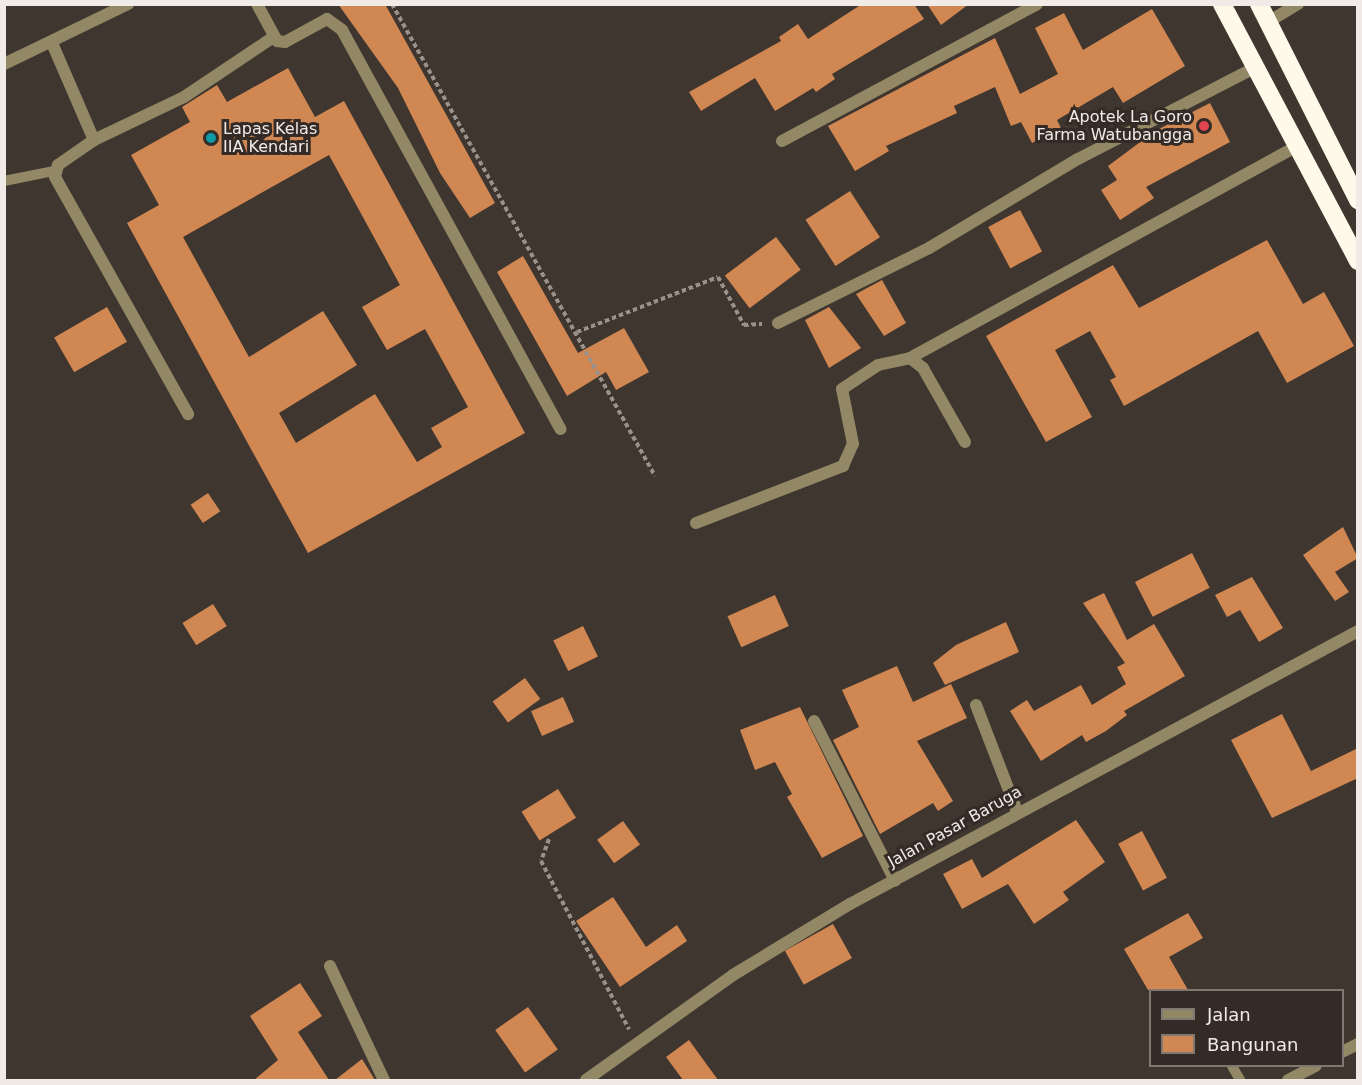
<!DOCTYPE html>
<style>
body{margin:0}
#map{position:relative;width:1362px;height:1085px;overflow:hidden;background:#3f362f;font-family:"DejaVu Sans",sans-serif}
div>[style]{position:absolute}
.building>*{inset:0;background:#d18752;transform-origin:0 0}
.path>*{height:4px;margin-top:-2px;transform-origin:0;background:repeating-linear-gradient(90deg,#99918c 0 4.5px,transparent 0 7.5px)}
.lane>*{height:10px;margin:-5px;padding:0 5px;transform-origin:5px;border-radius:5px;background:#938865}
.street>*{height:12px;margin:-6px;padding:0 6px;transform-origin:6px;border-radius:6px;background:#938865}
.highway>*{height:18px;margin:-9px;padding:0 9px;transform-origin:9px;border-radius:9px;background:#fef9e8}
.dots>*{width:16px;height:16px;translate:-50% -50%;box-sizing:border-box;border:3px solid #342b26;border-radius:50%}
span{translate:-50% -50%;white-space:nowrap;text-align:center;line-height:1.15;-webkit-text-stroke:6px #342b26;paint-order:stroke}
.poi-label{font-size:16px;color:#f1ebe7}
.right{translate:-100% -50%;text-align:right}
.left{translate:0 -50%;text-align:left}
.street-label{font-size:16px;color:#f1ebe7}
.frame{position:absolute;inset:0;border:6px solid #f1ebe7;pointer-events:none}
.legend{position:absolute;left:1149px;top:989px;width:195px;height:78px;box-sizing:border-box;background:#342b26;border:2px solid #807873;margin:0;padding:8px 10px;list-style:none;font-size:18px;color:#f1ebe7}
.legend li{display:flex;align-items:center;gap:12px;height:30px}
.legend b{width:30px;border:2px solid #807873}
</style>
<div id="map">
<div class="building">
<i style="clip-path:polygon(338px 4px,385px 4px,495px 203px,470px 218px,440px 173px,398px 88px)"></i>
<i style="clip-path:polygon(862px 4px,914px 4px,924px 19px,832px 74px,835px 79px,816px 92px,813px 88px,775px 111px,755px 78px,701px 111px,689px 92px,781px 41px,779px 37px,798px 24px,808px 39px)"></i>
<i style="clip-path:polygon(927px 4px,969px 4px,941px 25px)"></i>
<i style="clip-path:polygon(1152px 9px,1185px 66px,1123px 103px,1113px 87px,1057px 120px,1061px 128px,1032px 143px,1021px 122px,1011px 126px,995px 87px,954px 106px,957px 113px,886px 146px,889px 151px,855px 171px,828px 126px,995px 38px,1020px 94px,1058px 74px,1035px 28px,1064px 13px,1083px 50px)"></i>
<i style="clip-path:polygon(evenodd,288px 68px,315px 117px,344px 101px,525px 433px,308px 553px,127px 223px,159px 205px,131px 155px,190px 122px,182px 107px,217px 85px,227px 102px,288px 68px,329px 155px,400px 285px,362px 307px,387px 350px,425px 329px,468px 407px,431px 428px,442px 447px,417px 462px,375px 394px,296px 443px,279px 413px,357px 365px,323px 311px,249px 357px,183px 237px,329px 155px)"></i>
<i style="clip-path:polygon(1210px 103px,1230px 142px,1146px 187px,1154px 198px,1120px 220px,1101px 190px,1117px 180px,1108px 166px,1155px 131px)"></i>
<i style="left:850px;top:191px;width:55px;height:53px;rotate:57deg"></i>
<i style="left:1020px;top:210px;width:47px;height:36px;rotate:62deg"></i>
<i style="left:776px;top:237px;width:41px;height:64px;rotate:53deg"></i>
<i style="clip-path:polygon(1267px 240px,1303px 304px,1324px 292px,1354px 346px,1287px 383px,1258px 331px,1124px 406px,1110px 380px,1116px 377px,1090px 331px,1055px 350px,1092px 417px,1046px 442px,986px 336px,1113px 265px,1139px 308px)"></i>
<i style="clip-path:polygon(523px 256px,578px 353px,624px 328px,649px 372px,616px 390px,606px 372px,567px 396px,497px 272px)"></i>
<i style="clip-path:polygon(882px 280px,906px 323px,884px 336px,856px 294px)"></i>
<i style="left:107px;top:307px;width:40px;height:61px;rotate:60deg"></i>
<i style="clip-path:polygon(829px 307px,861px 348px,829px 368px,805px 320px)"></i>
<i style="left:208px;top:493px;width:22px;height:21px;rotate:56deg"></i>
<i style="clip-path:polygon(1343px 527px,1358px 558px,1335px 572px,1349px 592px,1335px 601px,1303px 555px)"></i>
<i style="left:1192px;top:553px;width:39px;height:64px;rotate:63deg"></i>
<i style="clip-path:polygon(1252px 577px,1283px 628px,1259px 642px,1240px 610px,1227px 617px,1215px 595px)"></i>
<i style="clip-path:polygon(1104px 593px,1127px 640px,1154px 624px,1185px 676px,1124px 711px,1127px 715px,1106px 731px,1086px 742px,1082px 735px,1041px 761px,1010px 711px,1027px 700px,1034px 711px,1081px 685px,1092px 705px,1126px 684px,1117px 667px,1125px 663px,1083px 603px)"></i>
<i style="left:775px;top:595px;width:34px;height:52px;rotate:66deg"></i>
<i style="left:213px;top:604px;width:26px;height:36px;rotate:58deg"></i>
<i style="clip-path:polygon(1006px 622px,1019px 652px,945px 685px,933px 663px,956px 645px)"></i>
<i style="left:583px;top:626px;width:34px;height:33px;rotate:64deg"></i>
<i style="clip-path:polygon(897px 666px,913px 702px,951px 684px,967px 718px,917px 741px,953px 801px,938px 811px,933px 803px,880px 834px,833px 740px,859px 727px,842px 690px)"></i>
<i style="left:525px;top:678px;width:26px;height:40px;rotate:54deg"></i>
<i style="left:563px;top:697px;width:27px;height:35px;rotate:66deg"></i>
<i style="clip-path:polygon(800px 707px,863px 836px,822px 858px,787px 797px,792px 794px,775px 762px,755px 770px,740px 730px)"></i>
<i style="clip-path:polygon(1282px 714px,1311px 771px,1358px 748px,1358px 778px,1272px 818px,1231px 740px)"></i>
<i style="left:558px;top:789px;width:34px;height:43px;rotate:58deg"></i>
<i style="clip-path:polygon(1076px 820px,1105px 862px,1063px 892px,1069px 900px,1034px 924px,1008px 884px,962px 909px,943px 874px,972px 859px,982px 878px)"></i>
<i style="left:623px;top:821px;width:29px;height:32px;rotate:54deg"></i>
<i style="left:1142px;top:831px;width:53px;height:27px;rotate:62deg"></i>
<i style="clip-path:polygon(613px 897px,646px 947px,677px 925px,687px 941px,620px 987px,576px 921px)"></i>
<i style="clip-path:polygon(1188px 913px,1203px 938px,1169px 957px,1188px 990px,1148px 990px,1124px 949px)"></i>
<i style="left:833px;top:924px;width:39px;height:55px;rotate:61deg"></i>
<i style="clip-path:polygon(300px 983px,322px 1016px,298px 1032px,329px 1080px,254px 1080px,278px 1060px,250px 1016px)"></i>
<i style="left:528px;top:1007px;width:52px;height:40px;rotate:55deg"></i>
<i style="clip-path:polygon(689px 1040px,718px 1080px,683px 1080px,666px 1057px)"></i>
<i style="clip-path:polygon(362px 1059px,375px 1080px,335px 1080px)"></i>
</div>
<div class="path">
<i style="left:392px;top:4px;width:540px;rotate:60.87deg"></i>
<i style="left:577px;top:332px;width:151px;rotate:-21.3deg"></i>
<i style="left:718px;top:277px;width:55px;rotate:61.6deg"></i>
<i style="left:744px;top:325px;width:18px;rotate:-3deg"></i>
<i style="left:549px;top:839px;width:23px;rotate:110deg"></i>
<i style="left:541px;top:861px;width:190px;rotate:62.4deg"></i>
</div>
<div class="lane">
<i style="left:4px;top:181px;width:50px;rotate:-11.5deg"></i>
<i style="left:1232px;top:1066px;width:16px;rotate:60deg"></i>
</div>
<div class="street">
<i style="left:257px;top:4px;width:42px;rotate:61.6deg"></i>
<i style="left:277px;top:41px;width:8px;rotate:7deg"></i>
<i style="left:285px;top:42px;width:48px;rotate:-28.7deg"></i>
<i style="left:327px;top:19px;width:19px;rotate:36deg"></i>
<i style="left:342px;top:30px;width:455px;rotate:61.3deg"></i>
<i style="left:1268px;top:22px;width:35px;rotate:-31deg"></i>
<i style="left:52px;top:43px;width:106px;rotate:66.6deg"></i>
<i style="left:94px;top:140px;width:44px;rotate:145.2deg"></i>
<i style="left:58px;top:165px;width:12px;rotate:104deg"></i>
<i style="left:55px;top:177px;width:272px;rotate:60.7deg"></i>
<i style="left:4px;top:64px;width:138px;rotate:-25.8deg"></i>
<i style="left:94px;top:140px;width:100px;rotate:-25.5deg"></i>
<i style="left:184px;top:97px;width:106px;rotate:-33.8deg"></i>
<i style="left:782px;top:141px;width:289px;rotate:-28.2deg"></i>
<i style="left:778px;top:323px;width:169px;rotate:-26.4deg"></i>
<i style="left:929px;top:248px;width:174px;rotate:-30.9deg"></i>
<i style="left:1078px;top:159px;width:198px;rotate:-27.3deg"></i>
<i style="left:965px;top:442px;width:85px;rotate:-119.6deg"></i>
<i style="left:923px;top:368px;width:16px;rotate:-142deg"></i>
<i style="left:910px;top:358px;width:440px;rotate:-28.7deg"></i>
<i style="left:696px;top:523px;width:158px;rotate:-21.2deg"></i>
<i style="left:843px;top:466px;width:24px;rotate:-66deg"></i>
<i style="left:853px;top:444px;width:56px;rotate:-101.3deg"></i>
<i style="left:842px;top:389px;width:43px;rotate:-33.7deg"></i>
<i style="left:878px;top:365px;width:33px;rotate:-12deg"></i>
<i style="left:976px;top:705px;width:114px;rotate:68.9deg"></i>
<i style="left:814px;top:721px;width:179px;rotate:63.1deg"></i>
<i style="left:330px;top:966px;width:126px;rotate:64.7deg"></i>
<i style="left:1342px;top:1052px;width:18px;rotate:-27deg"></i>
<i style="left:586px;top:1080px;width:181px;rotate:-35.5deg"></i>
<i style="left:733px;top:975px;width:137px;rotate:-31.3deg"></i>
<i style="left:850px;top:904px;width:577px;rotate:-28.25deg"></i>
<i style="left:1288px;top:1080px;width:31px;rotate:-27deg"></i>
</div>
<div class="highway">
<i style="left:1222px;top:4px;width:291px;rotate:62.1deg"></i>
<i style="left:1259px;top:4px;width:220px;rotate:63.2deg"></i>
</div>
<div class="dots">
<i style="left:1204px;top:126px;background:#e0444e"></i>
<i style="left:211px;top:138px;background:#0f9aa8"></i>
</div>
<div class="poi-label">
<span class="right" style="left:1192px;top:126px">Apotek La Goro<br>Farma Watubangga</span>
<span class="left" style="left:223px;top:138px">Lapas Kelas<br>IIA Kendari</span>
</div>
<div class="street-label">
<span style="left:955px;top:827px;rotate:-29deg">Jalan Pasar Baruga</span>
</div>
<div class="frame"></div>
<ul class="legend">
<li><b style="height:8px;background:#938865"></b>Jalan</li>
<li><b style="height:16px;background:#d18752"></b>Bangunan</li>
</ul>
</div>
